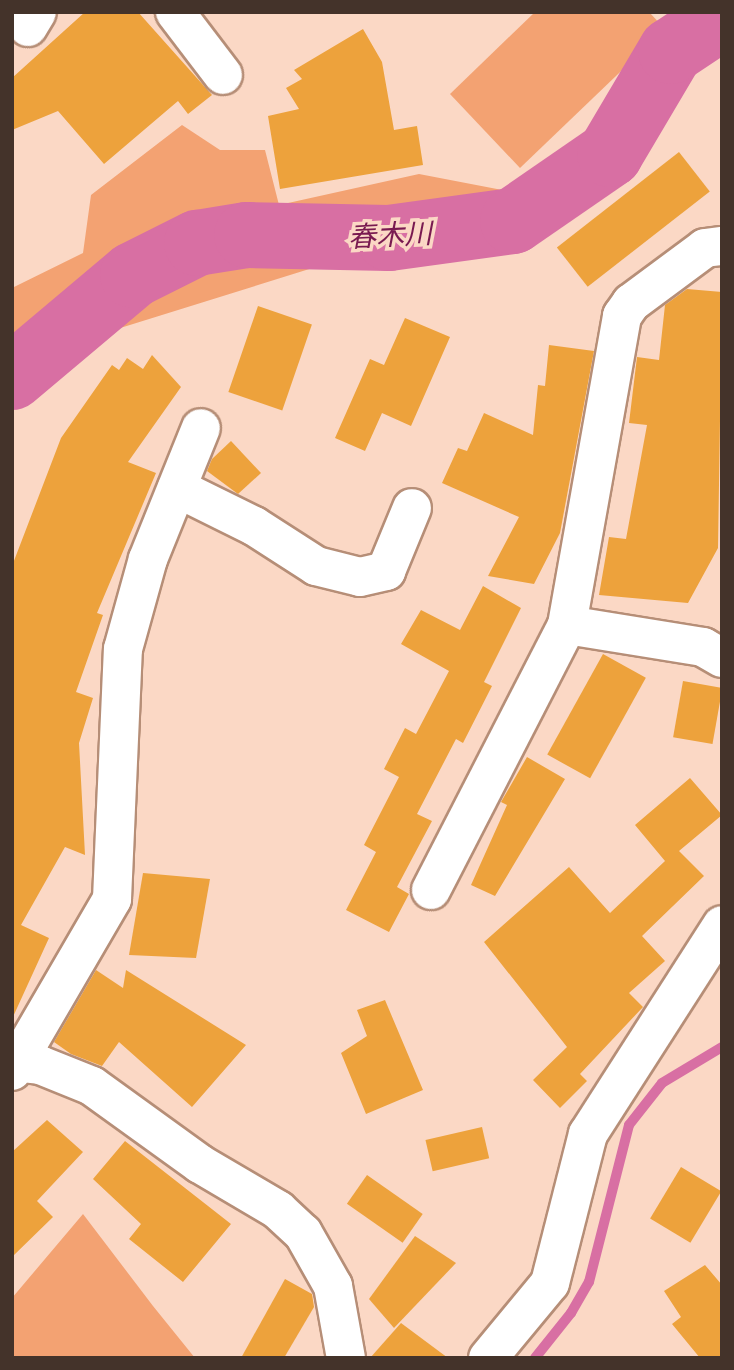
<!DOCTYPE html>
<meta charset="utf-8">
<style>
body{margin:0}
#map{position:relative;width:734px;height:1370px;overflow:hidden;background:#fbd8c5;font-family:Commissioner,"Noto Sans JP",sans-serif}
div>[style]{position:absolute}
.green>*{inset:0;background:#f3a272}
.stream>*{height:10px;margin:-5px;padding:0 5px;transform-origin:5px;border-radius:5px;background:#d86fa3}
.river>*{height:66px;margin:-33px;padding:0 33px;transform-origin:33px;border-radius:33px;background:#d86fa3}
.building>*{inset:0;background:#eda23c;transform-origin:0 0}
.roads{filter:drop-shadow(2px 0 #b68e77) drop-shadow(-2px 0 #b68e77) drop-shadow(0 2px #b68e77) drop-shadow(0 -2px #b68e77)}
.minor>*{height:38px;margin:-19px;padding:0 19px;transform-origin:19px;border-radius:19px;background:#fff}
span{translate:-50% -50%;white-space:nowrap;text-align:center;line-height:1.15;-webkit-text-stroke:7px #fbd8c5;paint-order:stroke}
.water-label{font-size:28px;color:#791a50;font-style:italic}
.frame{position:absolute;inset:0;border:14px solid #44332a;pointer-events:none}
</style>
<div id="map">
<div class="green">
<i style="clip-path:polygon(535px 12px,649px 12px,665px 29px,520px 168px,450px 94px)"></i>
<i style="clip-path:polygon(182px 125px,220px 150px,265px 150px,279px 205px,419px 174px,518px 193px,351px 256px,117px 329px,12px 389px,12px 288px,83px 253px,91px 195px)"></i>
<i style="clip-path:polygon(83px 1214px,153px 1306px,195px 1358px,12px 1358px,12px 1298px)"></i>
</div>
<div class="stream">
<i style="left:535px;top:1358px;width:58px;rotate:-51.3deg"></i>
<i style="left:571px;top:1313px;width:36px;rotate:-60deg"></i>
<i style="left:589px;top:1282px;width:162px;rotate:-75.7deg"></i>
<i style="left:629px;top:1125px;width:53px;rotate:-51.8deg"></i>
<i style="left:662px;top:1083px;width:70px;rotate:-31deg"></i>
</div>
<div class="river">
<i style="left:12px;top:377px;width:158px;rotate:-40.1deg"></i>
<i style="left:133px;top:275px;width:72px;rotate:-26.6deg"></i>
<i style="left:197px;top:243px;width:51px;rotate:-9.1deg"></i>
<i style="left:247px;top:235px;width:142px;rotate:1.2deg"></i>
<i style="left:389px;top:238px;width:125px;rotate:-7.8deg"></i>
<i style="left:513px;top:221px;width:118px;rotate:-34.6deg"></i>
<i style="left:610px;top:154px;width:120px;rotate:-59.4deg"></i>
<i style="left:671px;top:51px;width:61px;rotate:-33.7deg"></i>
</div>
<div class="building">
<i style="clip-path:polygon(85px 12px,138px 12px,212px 95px,188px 114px,178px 101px,104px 164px,58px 111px,12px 130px,12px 78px)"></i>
<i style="clip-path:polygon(363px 29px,382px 62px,394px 130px,417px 126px,423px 165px,280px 189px,268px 116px,299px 109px,286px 88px,302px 79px,294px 70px)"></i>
<i style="left:679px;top:152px;width:50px;height:155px;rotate:52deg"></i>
<i style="clip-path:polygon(687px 289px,722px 292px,718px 548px,688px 603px,599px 595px,609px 537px,626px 539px,647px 425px,629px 423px,637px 357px,659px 360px,665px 305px)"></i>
<i style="left:258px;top:306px;width:57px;height:91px;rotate:19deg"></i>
<i style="clip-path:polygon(405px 318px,450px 337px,411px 426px,382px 413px,365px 451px,335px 438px,370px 359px,384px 365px)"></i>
<i style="clip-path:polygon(549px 345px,594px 351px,560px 533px,534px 584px,488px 576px,519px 517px,442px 483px,458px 448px,467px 451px,484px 413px,533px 435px,538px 385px,545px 386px)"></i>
<i style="clip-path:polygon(152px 355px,181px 387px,128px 462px,156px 473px,97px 613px,103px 615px,76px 692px,93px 698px,79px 743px,85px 855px,65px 847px,21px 925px,49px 938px,12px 1019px,12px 566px,61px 438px,112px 365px,119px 370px,127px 358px,143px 369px)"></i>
<i style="clip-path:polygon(231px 441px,261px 473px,238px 494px,207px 471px,212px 459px)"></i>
<i style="clip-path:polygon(483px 586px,521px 608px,484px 682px,492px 686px,463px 743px,456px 739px,417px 814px,432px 821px,397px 887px,409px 894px,389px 932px,346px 910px,376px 852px,364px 845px,399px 777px,384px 769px,405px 728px,416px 734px,449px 671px,401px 644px,421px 610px,460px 630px)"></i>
<i style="left:603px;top:654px;width:49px;height:115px;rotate:29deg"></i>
<i style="left:683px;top:681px;width:40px;height:57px;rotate:10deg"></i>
<i style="clip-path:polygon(527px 757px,565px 779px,495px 896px,471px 885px,507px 805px,501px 802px)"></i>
<i style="clip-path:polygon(690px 778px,722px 815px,679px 851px,704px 876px,642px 936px,665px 961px,629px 993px,643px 1007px,580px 1074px,587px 1081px,560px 1108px,533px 1080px,567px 1047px,484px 942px,569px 867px,610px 913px,665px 861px,635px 825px)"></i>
<i style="clip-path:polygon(143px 873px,210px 879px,196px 958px,129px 955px)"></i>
<i style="clip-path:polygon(96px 970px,123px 988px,126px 970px,246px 1045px,192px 1107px,119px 1042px,102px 1066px,71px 1054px,54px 1042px)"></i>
<i style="clip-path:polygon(385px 1000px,423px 1090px,366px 1114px,341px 1053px,367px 1036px,357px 1010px)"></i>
<i style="clip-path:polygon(47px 1120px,83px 1152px,37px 1201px,53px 1217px,12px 1257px,12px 1152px)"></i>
<i style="left:482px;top:1127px;width:32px;height:58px;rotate:77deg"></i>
<i style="clip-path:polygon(125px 1141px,231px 1224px,183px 1282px,129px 1239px,141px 1224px,93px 1179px)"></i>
<i style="left:681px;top:1167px;width:47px;height:60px;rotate:31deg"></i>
<i style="left:367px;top:1175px;width:68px;height:35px;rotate:35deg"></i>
<i style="clip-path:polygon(415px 1236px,456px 1263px,394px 1328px,369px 1299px)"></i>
<i style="clip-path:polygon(705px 1265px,722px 1285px,722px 1358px,700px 1358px,672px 1324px,681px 1317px,664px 1291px)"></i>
<i style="clip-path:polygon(285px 1279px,312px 1294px,314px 1307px,284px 1358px,241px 1358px)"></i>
<i style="clip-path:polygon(401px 1323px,448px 1358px,370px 1358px)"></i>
</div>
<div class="roads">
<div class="minor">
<i style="left:175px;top:12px;width:79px;rotate:52.7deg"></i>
<i style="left:28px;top:27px;width:17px;rotate:-59deg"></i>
<i style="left:177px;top:488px;width:86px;rotate:26.3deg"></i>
<i style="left:254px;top:526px;width:74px;rotate:32.8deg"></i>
<i style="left:316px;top:566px;width:45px;rotate:14deg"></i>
<i style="left:360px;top:577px;width:27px;rotate:-13deg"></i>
<i style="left:386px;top:571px;width:68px;rotate:-67.6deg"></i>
<i style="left:567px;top:625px;width:138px;rotate:9.2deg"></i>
<i style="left:703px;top:647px;width:22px;rotate:30deg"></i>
<i style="left:431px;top:890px;width:298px;rotate:-62.8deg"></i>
<i style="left:567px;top:625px;width:314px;rotate:-79.9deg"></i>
<i style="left:622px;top:316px;width:16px;rotate:-55deg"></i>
<i style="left:631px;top:303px;width:92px;rotate:-36.6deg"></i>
<i style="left:705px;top:248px;width:17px;rotate:-7deg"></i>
<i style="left:12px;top:1062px;width:28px;rotate:6deg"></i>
<i style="left:40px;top:1065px;width:56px;rotate:22deg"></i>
<i style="left:92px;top:1086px;width:133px;rotate:35.8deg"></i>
<i style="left:200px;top:1164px;width:91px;rotate:30.5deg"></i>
<i style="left:278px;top:1210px;width:34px;rotate:43deg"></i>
<i style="left:303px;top:1233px;width:61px;rotate:60.5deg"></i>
<i style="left:333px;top:1286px;width:73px;rotate:79.8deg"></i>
<i style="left:12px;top:1071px;width:199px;rotate:-59.8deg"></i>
<i style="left:112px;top:899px;width:250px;rotate:-87.5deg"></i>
<i style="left:123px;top:649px;width:93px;rotate:-74.5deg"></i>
<i style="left:148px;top:559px;width:141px;rotate:-68deg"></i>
<i style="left:488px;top:1358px;width:97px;rotate:-50.4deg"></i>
<i style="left:550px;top:1283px;width:154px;rotate:-75.7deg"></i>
<i style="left:588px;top:1134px;width:248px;rotate:-57.3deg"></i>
</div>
</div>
<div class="water-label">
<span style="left:390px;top:234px;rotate:-3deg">春木川</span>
</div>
<div class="frame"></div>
</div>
